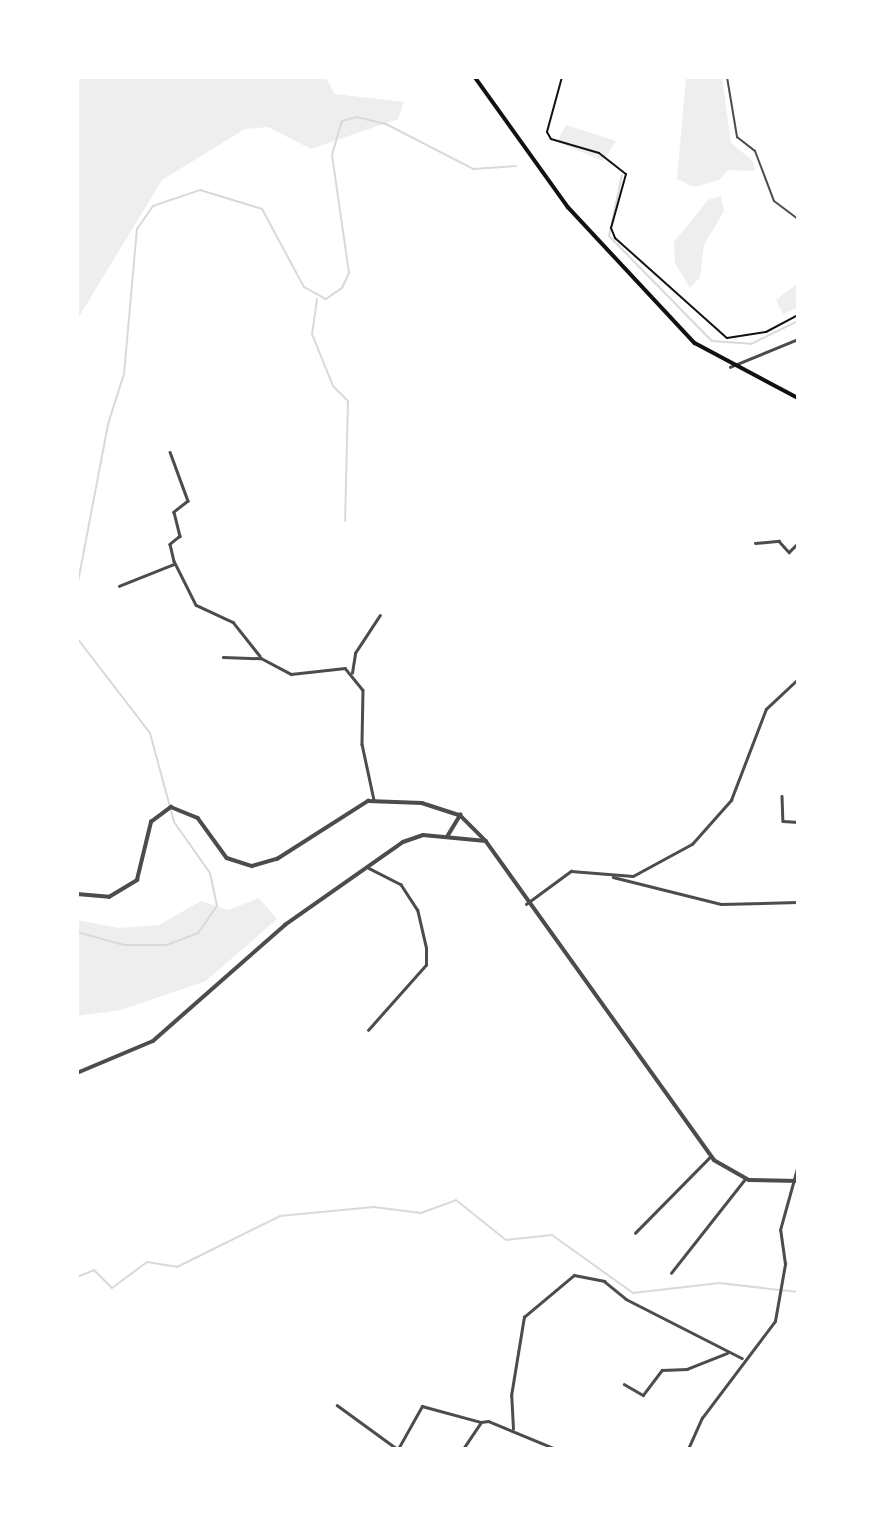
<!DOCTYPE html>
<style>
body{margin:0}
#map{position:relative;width:875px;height:1526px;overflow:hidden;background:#fff;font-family:"Source Sans 3",sans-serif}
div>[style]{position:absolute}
.green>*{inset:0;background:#eee}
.stream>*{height:2px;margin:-1px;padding:0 1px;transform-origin:1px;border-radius:1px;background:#d9d9d9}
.path>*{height:2px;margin:-1px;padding:0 1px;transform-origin:1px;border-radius:1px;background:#111}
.service>*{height:2px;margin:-1px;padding:0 1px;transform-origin:1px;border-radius:1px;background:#4c4c4c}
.minor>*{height:2.5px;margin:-1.25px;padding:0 1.25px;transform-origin:1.25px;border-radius:1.25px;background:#4c4c4c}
.tertiary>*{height:3.5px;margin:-1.75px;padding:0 1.75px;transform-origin:1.75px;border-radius:1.75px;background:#4c4c4c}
.secondary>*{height:3.5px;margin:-1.75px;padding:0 1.75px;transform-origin:1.75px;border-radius:1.75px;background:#111}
span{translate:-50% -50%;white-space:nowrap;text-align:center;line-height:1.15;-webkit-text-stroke:7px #fff;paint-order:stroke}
.frame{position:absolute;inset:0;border:79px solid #fff;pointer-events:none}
</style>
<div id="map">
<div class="green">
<i style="clip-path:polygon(77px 77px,325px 77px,335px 94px,404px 102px,398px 119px,311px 149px,268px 127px,245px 129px,162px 180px,77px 320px)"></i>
<i style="clip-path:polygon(686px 77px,722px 77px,731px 143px,753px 161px,755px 171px,728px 170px,719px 180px,694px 187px,677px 179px)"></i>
<i style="clip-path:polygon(566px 125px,616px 141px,603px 161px,557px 142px)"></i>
<i style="clip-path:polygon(721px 196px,724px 211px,704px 245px,700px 277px,690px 288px,675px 263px,674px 242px,708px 200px)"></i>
<i style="clip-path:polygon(798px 283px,798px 307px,783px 314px,776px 300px)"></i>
<i style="clip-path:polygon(259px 898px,277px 919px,206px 981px,121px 1010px,77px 1016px,77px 920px,119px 928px,159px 925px,201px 901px,228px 910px)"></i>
</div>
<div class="stream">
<i style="left:622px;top:175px;width:62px;rotate:102deg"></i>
<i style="left:609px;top:236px;width:147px;rotate:45.6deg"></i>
<i style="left:712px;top:341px;width:39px;rotate:4deg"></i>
<i style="left:751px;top:344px;width:52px;rotate:-26.1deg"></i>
<i style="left:317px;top:299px;width:35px;rotate:98deg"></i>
<i style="left:312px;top:334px;width:56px;rotate:68deg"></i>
<i style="left:333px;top:386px;width:21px;rotate:45deg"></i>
<i style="left:348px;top:401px;width:120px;rotate:91.4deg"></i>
<i style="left:77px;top:587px;width:166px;rotate:-79.2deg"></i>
<i style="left:108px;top:424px;width:52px;rotate:-72.3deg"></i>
<i style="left:124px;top:374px;width:146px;rotate:-84.9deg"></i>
<i style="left:137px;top:229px;width:28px;rotate:-55deg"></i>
<i style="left:153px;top:206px;width:50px;rotate:-18.8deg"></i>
<i style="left:200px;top:190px;width:65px;rotate:17deg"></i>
<i style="left:262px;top:209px;width:89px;rotate:61.7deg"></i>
<i style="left:304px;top:287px;width:25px;rotate:29deg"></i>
<i style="left:326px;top:299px;width:19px;rotate:-35deg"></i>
<i style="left:342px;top:288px;width:17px;rotate:-65deg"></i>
<i style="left:349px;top:273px;width:119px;rotate:-98.2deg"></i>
<i style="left:332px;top:155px;width:35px;rotate:-74deg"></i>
<i style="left:342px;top:121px;width:16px;rotate:-15deg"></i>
<i style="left:357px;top:117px;width:30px;rotate:14deg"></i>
<i style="left:386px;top:124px;width:98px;rotate:27.3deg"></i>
<i style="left:473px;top:169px;width:43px;rotate:-4deg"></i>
<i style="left:77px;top:638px;width:120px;rotate:52.5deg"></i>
<i style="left:150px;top:733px;width:92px;rotate:74.9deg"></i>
<i style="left:174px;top:822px;width:62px;rotate:54.8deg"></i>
<i style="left:210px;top:873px;width:34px;rotate:78deg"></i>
<i style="left:217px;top:906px;width:33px;rotate:125deg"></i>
<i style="left:198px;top:933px;width:34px;rotate:159deg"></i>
<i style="left:166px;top:945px;width:42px;rotate:180deg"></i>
<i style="left:124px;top:945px;width:49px;rotate:-164.5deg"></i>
<i style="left:77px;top:1277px;width:18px;rotate:-22deg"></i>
<i style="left:94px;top:1270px;width:25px;rotate:45deg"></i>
<i style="left:112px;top:1288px;width:44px;rotate:-36.6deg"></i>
<i style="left:147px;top:1262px;width:30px;rotate:9deg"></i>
<i style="left:177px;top:1267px;width:115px;rotate:-26.3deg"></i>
<i style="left:280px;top:1216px;width:94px;rotate:-5.5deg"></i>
<i style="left:374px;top:1207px;width:47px;rotate:7.3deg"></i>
<i style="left:421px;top:1213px;width:37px;rotate:-20deg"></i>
<i style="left:456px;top:1200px;width:64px;rotate:38.7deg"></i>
<i style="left:506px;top:1240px;width:46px;rotate:-6.2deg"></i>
<i style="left:552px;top:1235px;width:100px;rotate:35.6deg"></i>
<i style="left:633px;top:1293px;width:87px;rotate:-6.6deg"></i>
<i style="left:719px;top:1283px;width:80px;rotate:6.5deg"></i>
</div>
<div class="path">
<i style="left:562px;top:77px;width:57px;rotate:105.3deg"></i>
<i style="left:547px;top:132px;width:8px;rotate:60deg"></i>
<i style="left:551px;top:139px;width:50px;rotate:16.3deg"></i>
<i style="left:599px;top:153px;width:34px;rotate:38deg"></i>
<i style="left:626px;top:174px;width:56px;rotate:105.5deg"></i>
<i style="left:611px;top:228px;width:11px;rotate:68deg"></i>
<i style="left:615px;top:238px;width:150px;rotate:41.8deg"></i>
<i style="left:727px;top:338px;width:39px;rotate:-9deg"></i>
<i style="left:766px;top:332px;width:36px;rotate:-28deg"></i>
</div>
<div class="service">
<i style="left:727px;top:77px;width:61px;rotate:80.5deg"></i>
<i style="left:737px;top:137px;width:23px;rotate:38deg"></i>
<i style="left:755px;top:151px;width:53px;rotate:69.2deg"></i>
<i style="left:774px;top:201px;width:30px;rotate:37deg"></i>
</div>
<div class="minor">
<i style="left:730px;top:367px;width:74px;rotate:-22.4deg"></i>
<i style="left:170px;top:452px;width:52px;rotate:69.8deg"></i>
<i style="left:188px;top:501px;width:18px;rotate:142deg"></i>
<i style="left:174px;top:512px;width:25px;rotate:76deg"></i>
<i style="left:180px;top:536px;width:13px;rotate:141deg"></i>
<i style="left:170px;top:544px;width:17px;rotate:77deg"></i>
<i style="left:174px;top:561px;width:49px;rotate:63.4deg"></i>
<i style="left:196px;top:605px;width:41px;rotate:24.7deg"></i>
<i style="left:233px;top:622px;width:43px;rotate:51.5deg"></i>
<i style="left:755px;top:543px;width:24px;rotate:-5deg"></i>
<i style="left:779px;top:541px;width:15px;rotate:48deg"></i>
<i style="left:789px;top:552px;width:13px;rotate:-45deg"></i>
<i style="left:119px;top:586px;width:59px;rotate:-21.8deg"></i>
<i style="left:223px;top:657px;width:38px;rotate:2deg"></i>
<i style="left:261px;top:658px;width:34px;rotate:28deg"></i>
<i style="left:291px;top:674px;width:54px;rotate:-6.3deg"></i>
<i style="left:345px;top:668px;width:28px;rotate:51deg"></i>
<i style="left:363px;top:690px;width:54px;rotate:91.1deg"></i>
<i style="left:362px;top:744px;width:57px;rotate:77.9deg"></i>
<i style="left:352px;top:673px;width:20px;rotate:-81deg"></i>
<i style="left:355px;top:653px;width:45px;rotate:-56.7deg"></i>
<i style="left:782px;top:796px;width:25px;rotate:88deg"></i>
<i style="left:783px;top:821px;width:15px;rotate:4deg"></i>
<i style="left:798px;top:858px;width:11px;rotate:90deg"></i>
<i style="left:613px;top:877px;width:111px;rotate:14deg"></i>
<i style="left:721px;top:904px;width:77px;rotate:-1.5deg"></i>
<i style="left:526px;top:904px;width:56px;rotate:-36.3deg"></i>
<i style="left:571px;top:871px;width:62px;rotate:4.6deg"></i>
<i style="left:633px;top:876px;width:67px;rotate:-28.5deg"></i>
<i style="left:692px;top:844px;width:59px;rotate:-48.4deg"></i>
<i style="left:731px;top:800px;width:97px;rotate:-69deg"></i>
<i style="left:766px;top:709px;width:44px;rotate:-43.2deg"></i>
<i style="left:368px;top:1030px;width:87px;rotate:-48.3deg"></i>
<i style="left:426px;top:965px;width:17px;rotate:-90deg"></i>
<i style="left:426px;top:948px;width:39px;rotate:-103deg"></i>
<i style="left:417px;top:910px;width:30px;rotate:-123deg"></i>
<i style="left:401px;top:885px;width:36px;rotate:-153deg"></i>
<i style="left:635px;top:1233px;width:108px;rotate:-45.4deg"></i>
<i style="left:671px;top:1273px;width:120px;rotate:-51.8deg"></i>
<i style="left:624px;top:1384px;width:22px;rotate:30deg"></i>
<i style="left:643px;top:1395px;width:31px;rotate:-53deg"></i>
<i style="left:662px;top:1370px;width:25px;rotate:-2deg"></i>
<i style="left:687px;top:1369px;width:43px;rotate:-21.8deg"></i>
<i style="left:337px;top:1405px;width:73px;rotate:36.1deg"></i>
<i style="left:513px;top:1429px;width:33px;rotate:-93deg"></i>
<i style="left:511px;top:1396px;width:80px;rotate:-80.7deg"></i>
<i style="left:524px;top:1317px;width:65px;rotate:-40deg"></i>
<i style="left:574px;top:1275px;width:31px;rotate:11deg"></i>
<i style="left:604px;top:1281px;width:28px;rotate:39deg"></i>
<i style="left:626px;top:1299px;width:130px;rotate:27deg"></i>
<i style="left:398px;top:1449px;width:49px;rotate:-60.8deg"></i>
<i style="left:422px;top:1406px;width:61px;rotate:15.2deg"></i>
<i style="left:463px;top:1449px;width:32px;rotate:-56deg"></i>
<i style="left:481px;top:1422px;width:7px;rotate:-8deg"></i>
<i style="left:488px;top:1421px;width:74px;rotate:22.4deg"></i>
<i style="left:688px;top:1449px;width:34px;rotate:-66deg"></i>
<i style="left:702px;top:1418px;width:121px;rotate:-53deg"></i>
<i style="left:775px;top:1321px;width:58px;rotate:-80deg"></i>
<i style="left:785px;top:1264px;width:34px;rotate:-98deg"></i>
<i style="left:780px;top:1230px;width:67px;rotate:-74.5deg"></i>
</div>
<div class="tertiary">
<i style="left:447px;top:837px;width:26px;rotate:-59deg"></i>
<i style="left:77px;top:894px;width:32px;rotate:5deg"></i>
<i style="left:109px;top:897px;width:33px;rotate:-31deg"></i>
<i style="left:137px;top:880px;width:60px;rotate:-76.4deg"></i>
<i style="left:151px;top:822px;width:25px;rotate:-37deg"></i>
<i style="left:171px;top:807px;width:29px;rotate:22deg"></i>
<i style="left:198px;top:818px;width:49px;rotate:54.1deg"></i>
<i style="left:227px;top:858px;width:26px;rotate:18deg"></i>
<i style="left:252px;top:866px;width:26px;rotate:-16deg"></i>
<i style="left:277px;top:859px;width:108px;rotate:-32.5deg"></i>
<i style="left:368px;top:801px;width:54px;rotate:2.1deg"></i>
<i style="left:422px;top:803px;width:40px;rotate:18deg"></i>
<i style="left:460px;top:815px;width:37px;rotate:45deg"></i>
<i style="left:486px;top:841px;width:392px;rotate:54.4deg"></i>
<i style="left:714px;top:1160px;width:40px;rotate:29.7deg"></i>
<i style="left:749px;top:1180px;width:49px;rotate:1.2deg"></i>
<i style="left:77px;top:1073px;width:82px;rotate:-22.8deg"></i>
<i style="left:153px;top:1041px;width:176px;rotate:-41.3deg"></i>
<i style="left:285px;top:925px;width:144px;rotate:-35.1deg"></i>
<i style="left:403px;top:842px;width:21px;rotate:-19deg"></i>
<i style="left:423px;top:835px;width:63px;rotate:5.4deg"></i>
</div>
<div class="secondary">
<i style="left:475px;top:77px;width:160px;rotate:54.4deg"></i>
<i style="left:568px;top:207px;width:186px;rotate:47deg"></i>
<i style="left:695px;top:343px;width:117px;rotate:28.1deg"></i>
</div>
<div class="frame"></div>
</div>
